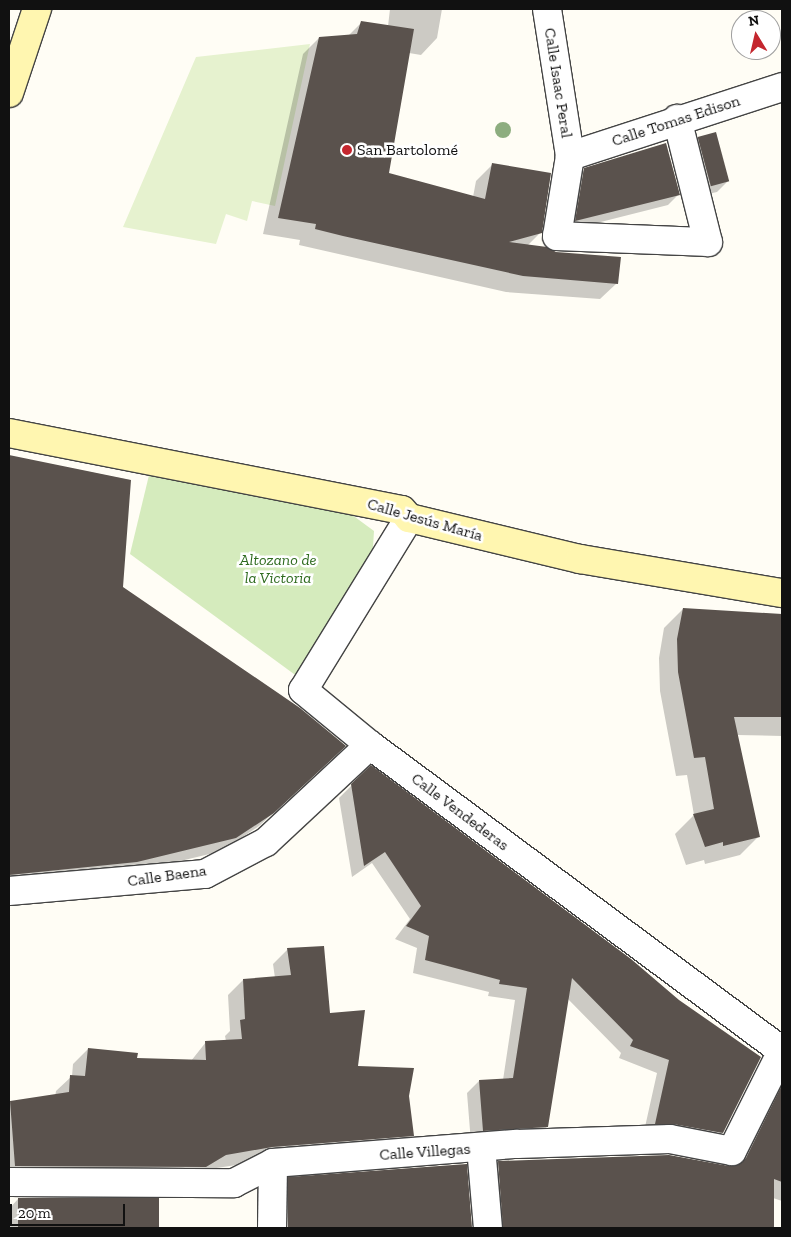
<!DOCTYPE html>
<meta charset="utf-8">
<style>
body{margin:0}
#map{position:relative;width:791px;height:1237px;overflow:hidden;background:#fffdf5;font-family:"Zilla Slab",serif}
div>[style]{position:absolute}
.green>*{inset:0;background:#d5ebbd}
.pitch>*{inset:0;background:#e6f2cf}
.shadow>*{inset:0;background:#0003}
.building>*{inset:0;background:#5a524d;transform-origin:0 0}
.roads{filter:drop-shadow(1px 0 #444) drop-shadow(-1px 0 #444) drop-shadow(0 1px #444) drop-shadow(0 -1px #444)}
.street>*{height:28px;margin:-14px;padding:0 14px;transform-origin:14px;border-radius:14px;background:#fff}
.secondary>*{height:28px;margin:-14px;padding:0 14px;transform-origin:14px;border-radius:14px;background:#fff6b0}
.trees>*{width:16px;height:16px;margin:-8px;border-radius:50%;background:#8dad7f}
.dots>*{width:14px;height:14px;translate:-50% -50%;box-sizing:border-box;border:2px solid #fff;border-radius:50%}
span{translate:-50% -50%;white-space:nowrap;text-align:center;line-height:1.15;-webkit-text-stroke:5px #fff;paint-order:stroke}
.street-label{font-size:16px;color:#111}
.poi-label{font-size:16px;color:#111}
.left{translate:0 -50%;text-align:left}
.park-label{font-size:16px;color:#2f6b1f;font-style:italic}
.frame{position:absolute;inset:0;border:10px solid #111;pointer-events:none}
.north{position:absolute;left:731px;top:10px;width:50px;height:50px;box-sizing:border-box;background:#fff;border:1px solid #a0a0a0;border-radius:50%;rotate:351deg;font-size:14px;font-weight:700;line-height:20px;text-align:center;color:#111}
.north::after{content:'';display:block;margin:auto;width:18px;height:22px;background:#c4262e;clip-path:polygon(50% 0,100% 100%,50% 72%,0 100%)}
.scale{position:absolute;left:10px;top:1204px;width:115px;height:22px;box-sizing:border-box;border:2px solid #111;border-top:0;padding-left:6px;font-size:15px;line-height:18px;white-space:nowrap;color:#111;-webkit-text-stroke:4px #fff;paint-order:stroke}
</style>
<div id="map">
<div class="green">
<i style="clip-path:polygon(150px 471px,340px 506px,374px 531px,372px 562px,298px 677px,130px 554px)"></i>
</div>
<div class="pitch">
<i style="clip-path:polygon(310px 44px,275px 206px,252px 201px,247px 221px,226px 214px,216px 244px,123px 227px,196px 57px)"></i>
</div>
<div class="shadow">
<i style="clip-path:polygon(390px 9px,442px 9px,437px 38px,421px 55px,409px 53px,388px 174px,473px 197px,476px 181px,493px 164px,540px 233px,527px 246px,617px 283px,600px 299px,506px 292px,299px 245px,300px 240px,263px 234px,303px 54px,319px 38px,348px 36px,362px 22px,388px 26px)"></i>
<i style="clip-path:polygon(698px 138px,728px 181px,717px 192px,699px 196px,687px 149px)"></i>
<i style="clip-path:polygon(585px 169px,679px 194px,668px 205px,565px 231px,574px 180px)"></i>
<i style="clip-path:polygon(9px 456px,130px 480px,122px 587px,331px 759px,259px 826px,222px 851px,122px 875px,9px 889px)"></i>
<i style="clip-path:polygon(683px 609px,782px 615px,782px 736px,737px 735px,759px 836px,740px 855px,705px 864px,704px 860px,686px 865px,675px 834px,694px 815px,687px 775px,676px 776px,660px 691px,659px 658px,664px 628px)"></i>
<i style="clip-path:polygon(352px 785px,631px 960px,722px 1133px,710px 1145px,643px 1136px,657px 1073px,619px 1058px,621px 1053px,567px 998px,547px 1127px,534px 1139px,471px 1143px,467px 1093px,479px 1081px,503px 1080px,515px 1000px,488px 996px,489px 992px,413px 973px,417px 948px,395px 939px,410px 919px,372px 863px,352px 877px,339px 798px)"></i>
<i style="clip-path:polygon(288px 949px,357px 1068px,408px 1096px,413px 1136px,398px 1151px,256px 1162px,210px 1169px,189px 1182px,9px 1181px,9px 1103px,55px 1097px,56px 1091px,72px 1076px,73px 1064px,88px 1049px,136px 1059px,191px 1061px,206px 1042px,226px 1041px,225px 1036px,230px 1031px,228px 995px,243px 980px,275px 978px,273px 964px)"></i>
<i style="clip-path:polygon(782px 1080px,782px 1201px,773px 1198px,773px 1228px,488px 1228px,483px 1178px,498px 1162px,735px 1167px,775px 1088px)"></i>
<i style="clip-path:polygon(466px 1165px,471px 1228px,272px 1228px,274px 1194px,289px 1179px)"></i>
<i style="clip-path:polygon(18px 1199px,158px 1200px,158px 1228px,9px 1228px,9px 1209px)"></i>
</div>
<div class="building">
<i style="clip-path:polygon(361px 21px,414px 29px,389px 173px,485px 199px,492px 163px,551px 173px,542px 233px,509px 242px,547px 247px,556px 252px,621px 257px,618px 284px,523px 276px,343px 236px,315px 229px,316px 224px,278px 218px,319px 37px,357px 34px)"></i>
<i style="left:716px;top:132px;width:51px;height:19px;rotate:75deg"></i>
<i style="clip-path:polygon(666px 143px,680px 195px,575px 221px,584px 168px)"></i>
<i style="clip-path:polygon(9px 455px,131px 480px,123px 587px,300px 708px,346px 746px,274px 813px,236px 838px,137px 862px,9px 875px)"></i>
<i style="clip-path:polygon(683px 608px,782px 614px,782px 717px,734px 717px,760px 837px,723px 846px,723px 842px,705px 847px,693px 814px,714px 809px,705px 757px,694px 758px,678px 672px,677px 639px)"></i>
<i style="clip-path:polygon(371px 765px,631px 959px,679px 1000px,761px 1057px,723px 1133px,673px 1124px,655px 1124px,669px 1060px,630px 1046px,633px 1040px,572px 978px,548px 1127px,483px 1131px,479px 1080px,513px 1078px,527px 988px,499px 984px,500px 980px,425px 960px,429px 936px,406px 926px,421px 906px,385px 852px,364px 866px,351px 784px)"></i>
<i style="clip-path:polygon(324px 946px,330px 1013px,365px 1010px,358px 1066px,414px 1068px,409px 1096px,414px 1136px,272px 1147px,226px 1155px,206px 1167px,15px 1166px,10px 1101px,69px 1092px,70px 1075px,85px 1076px,88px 1048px,138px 1053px,137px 1058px,206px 1060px,205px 1041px,242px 1039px,240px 1020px,245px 1019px,243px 979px,291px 975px,287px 948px)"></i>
<i style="clip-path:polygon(782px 1085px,782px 1182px,774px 1179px,774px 1228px,503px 1228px,498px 1161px,669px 1155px,729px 1166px,738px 1165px,746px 1158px)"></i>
<i style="clip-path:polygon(467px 1164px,472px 1228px,288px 1228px,288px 1177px)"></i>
<i style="left:18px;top:1198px;width:141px;height:30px"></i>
</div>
<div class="roads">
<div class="street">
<i style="left:547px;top:9px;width:149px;rotate:81.1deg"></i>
<i style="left:570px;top:156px;width:81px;rotate:99.2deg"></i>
<i style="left:557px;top:236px;width:151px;rotate:2.3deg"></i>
<i style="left:708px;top:242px;width:127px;rotate:-104.1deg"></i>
<i style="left:570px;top:156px;width:223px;rotate:-18deg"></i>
<i style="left:409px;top:518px;width:202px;rotate:121.6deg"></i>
<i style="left:303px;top:690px;width:87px;rotate:39.4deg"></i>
<i style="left:370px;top:745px;width:513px;rotate:36.6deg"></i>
<i style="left:9px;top:891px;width:197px;rotate:-5deg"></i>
<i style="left:205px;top:874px;width:69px;rotate:-27.7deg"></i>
<i style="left:266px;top:842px;width:142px;rotate:-43deg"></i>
<i style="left:481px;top:1147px;width:81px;rotate:85.1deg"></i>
<i style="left:9px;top:1182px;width:225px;rotate:0.3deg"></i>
<i style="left:234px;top:1183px;width:44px;rotate:-27.1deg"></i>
<i style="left:273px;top:1163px;width:245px;rotate:-4.5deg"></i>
<i style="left:517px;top:1144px;width:153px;rotate:-1.9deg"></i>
<i style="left:670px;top:1139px;width:63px;rotate:11deg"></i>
<i style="left:732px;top:1151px;width:112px;rotate:-63.4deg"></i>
<i style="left:272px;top:1228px;width:65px;rotate:-89.1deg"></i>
</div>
<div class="secondary">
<i style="left:9px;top:93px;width:89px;rotate:-71.6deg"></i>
<i style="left:9px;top:433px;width:400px;rotate:11.1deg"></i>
<i style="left:402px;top:510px;width:11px;rotate:49deg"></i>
<i style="left:409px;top:518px;width:176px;rotate:13.5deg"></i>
<i style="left:580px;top:559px;width:205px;rotate:9.6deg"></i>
</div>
</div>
<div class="trees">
<i style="left:503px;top:130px"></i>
</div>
<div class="dots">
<i style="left:347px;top:150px;background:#c4262e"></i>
</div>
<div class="street-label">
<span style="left:558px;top:83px;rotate:81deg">Calle Isaac Peral</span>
<span style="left:676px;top:121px;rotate:-18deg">Calle Tomas Edison</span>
<span style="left:425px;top:520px;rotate:16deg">Calle Jesús María</span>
<span style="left:460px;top:812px;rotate:37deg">Calle Vendederas</span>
<span style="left:167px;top:876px;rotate:-8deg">Calle Baena</span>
<span style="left:425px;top:1152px;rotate:-4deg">Calle Villegas</span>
</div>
<div class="poi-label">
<span class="left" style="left:357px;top:150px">San Bartolomé</span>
</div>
<div class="park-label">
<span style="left:278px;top:569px">Altozano de<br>la Victoria</span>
</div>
<div class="frame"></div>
<div class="north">N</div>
<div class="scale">20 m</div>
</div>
